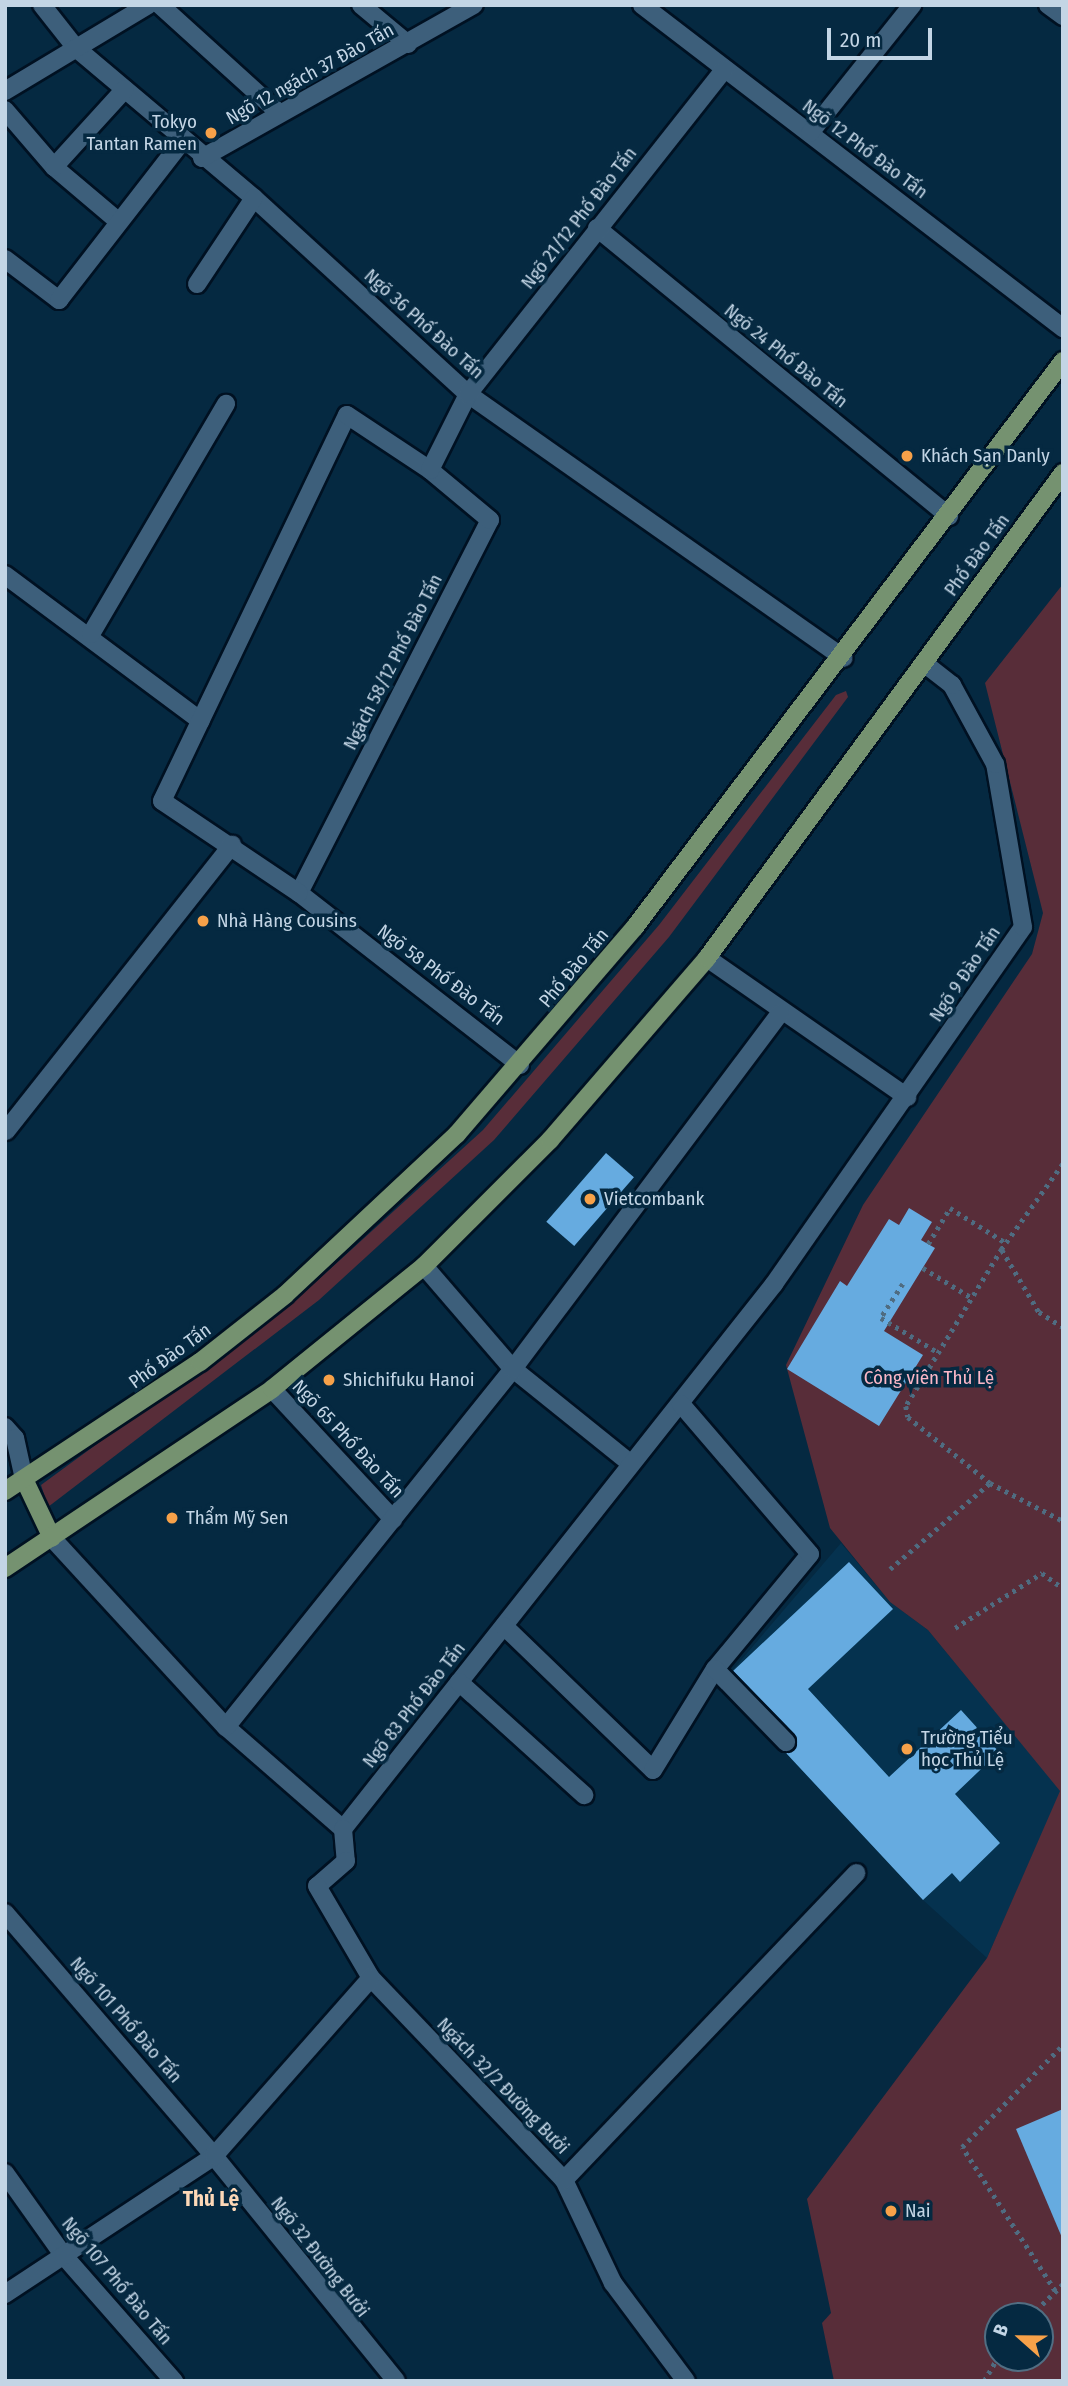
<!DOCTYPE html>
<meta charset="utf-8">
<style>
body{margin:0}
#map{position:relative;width:1068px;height:2386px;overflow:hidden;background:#052941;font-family:"Fira Sans Condensed",sans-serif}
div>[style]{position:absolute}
.built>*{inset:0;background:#05324f}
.green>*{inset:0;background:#582d39}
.building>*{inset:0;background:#66abe0;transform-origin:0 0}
.path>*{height:4.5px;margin-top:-2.25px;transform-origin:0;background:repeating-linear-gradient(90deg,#4f6c81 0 3.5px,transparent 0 8.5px)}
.roads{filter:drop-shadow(2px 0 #012) drop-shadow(-2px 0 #012) drop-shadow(0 2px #012) drop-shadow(0 -2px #012)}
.service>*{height:18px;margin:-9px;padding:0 9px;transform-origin:9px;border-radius:9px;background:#3d5f7b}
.minor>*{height:18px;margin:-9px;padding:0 9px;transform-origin:9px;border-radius:9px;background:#3d5f7b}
.primary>*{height:18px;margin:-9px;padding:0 9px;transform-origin:9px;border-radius:9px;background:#759270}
.dots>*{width:19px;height:19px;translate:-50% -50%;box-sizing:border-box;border:4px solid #052941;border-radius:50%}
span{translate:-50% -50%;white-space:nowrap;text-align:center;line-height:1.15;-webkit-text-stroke:7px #052941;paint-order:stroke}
.street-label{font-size:19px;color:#c3d5e5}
.poi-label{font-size:19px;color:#c3d5e5}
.right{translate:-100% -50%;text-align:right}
.left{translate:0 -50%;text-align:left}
.park-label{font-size:19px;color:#fbb7c7}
.neighbourhood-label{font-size:21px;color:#fdd8b7;font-weight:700}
.frame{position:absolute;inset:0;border:7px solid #c3d5e5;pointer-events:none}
.north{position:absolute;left:984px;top:2302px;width:70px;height:70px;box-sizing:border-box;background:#052941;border:2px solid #516e83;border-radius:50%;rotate:291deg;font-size:19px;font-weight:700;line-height:28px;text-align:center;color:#c3d5e5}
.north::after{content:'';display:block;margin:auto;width:24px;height:32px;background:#f7a149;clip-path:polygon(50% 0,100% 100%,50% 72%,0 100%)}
.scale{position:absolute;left:827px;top:28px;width:105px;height:32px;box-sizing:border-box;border:4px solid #c3d5e5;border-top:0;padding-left:9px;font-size:21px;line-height:24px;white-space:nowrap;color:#c3d5e5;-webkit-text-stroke:5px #052941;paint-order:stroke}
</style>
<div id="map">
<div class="built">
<i style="clip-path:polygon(841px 1543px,890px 1602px,928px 1630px,1061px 1791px,987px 1958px,923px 1900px,786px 1753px,796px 1743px,730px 1673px)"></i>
</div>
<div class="green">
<i style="clip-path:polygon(evenodd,1063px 584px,1063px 2381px,834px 2381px,822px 2323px,831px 2313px,807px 2199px,987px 1958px,1060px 1791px,928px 1630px,890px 1602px,830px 1528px,786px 1365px,863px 1205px,1032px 954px,1043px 913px,985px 683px,1063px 584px,998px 2316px,1040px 2316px,1040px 2358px,998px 2358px,998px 2316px)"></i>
<i style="clip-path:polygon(846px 691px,848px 697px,669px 937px,494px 1140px,319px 1300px,48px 1507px,41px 1485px,308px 1289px,483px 1130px,659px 925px,836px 695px)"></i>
</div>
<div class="building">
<i style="left:606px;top:1153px;width:37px;height:91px;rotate:41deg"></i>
<i style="clip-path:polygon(909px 1208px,932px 1222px,921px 1240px,935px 1248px,884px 1331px,923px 1355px,879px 1426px,787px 1369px,840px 1281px,847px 1286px,889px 1219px,899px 1225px)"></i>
<i style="clip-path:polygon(849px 1562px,893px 1609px,808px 1689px,889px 1777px,961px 1710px,999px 1752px,955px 1794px,1000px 1843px,960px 1882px,952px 1873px,923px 1900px,786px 1753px,797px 1746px,795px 1735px,733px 1671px)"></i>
<i style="clip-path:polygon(1063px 2109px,1063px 2240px,1016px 2129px)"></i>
</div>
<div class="path">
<i style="left:1063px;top:1164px;width:105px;rotate:125.7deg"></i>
<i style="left:1002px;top:1249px;width:184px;rotate:121.4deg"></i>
<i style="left:906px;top:1406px;width:11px;rotate:80deg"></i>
<i style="left:908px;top:1417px;width:105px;rotate:38.8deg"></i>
<i style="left:990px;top:1483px;width:82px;rotate:27.5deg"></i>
<i style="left:928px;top:1244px;width:42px;rotate:-58.6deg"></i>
<i style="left:950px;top:1208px;width:66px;rotate:32deg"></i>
<i style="left:1002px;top:1250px;width:72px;rotate:59.2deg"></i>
<i style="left:1039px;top:1312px;width:28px;rotate:32deg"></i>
<i style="left:923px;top:1268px;width:57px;rotate:31.5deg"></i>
<i style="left:903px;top:1284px;width:40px;rotate:122.9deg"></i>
<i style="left:881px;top:1318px;width:68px;rotate:31.1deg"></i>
<i style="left:890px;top:1569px;width:132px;rotate:-40.7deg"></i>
<i style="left:955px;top:1628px;width:103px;rotate:-32.3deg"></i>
<i style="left:1042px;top:1573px;width:26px;rotate:36deg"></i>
<i style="left:1055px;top:2291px;width:171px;rotate:-122.9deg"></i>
<i style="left:962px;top:2147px;width:144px;rotate:-45.3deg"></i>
<i style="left:1030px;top:2316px;width:46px;rotate:-44.1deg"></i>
<i style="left:984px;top:2381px;width:28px;rotate:-60deg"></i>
</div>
<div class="roads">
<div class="service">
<i style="left:42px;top:5px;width:55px;rotate:51.7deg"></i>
<i style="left:76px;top:48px;width:233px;rotate:40.1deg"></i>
<i style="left:254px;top:198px;width:290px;rotate:42.5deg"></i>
<i style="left:468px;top:394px;width:459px;rotate:35.1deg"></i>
<i style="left:160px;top:5px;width:161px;rotate:42.2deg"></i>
<i style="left:361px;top:5px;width:61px;rotate:39.7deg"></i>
<i style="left:642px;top:5px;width:531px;rotate:37.5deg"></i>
<i style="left:5px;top:91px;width:167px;rotate:-31deg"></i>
<i style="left:5px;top:110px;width:75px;rotate:49.3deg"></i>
<i style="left:54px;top:167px;width:85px;rotate:40.2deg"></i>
<i style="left:810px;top:133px;width:164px;rotate:-51.4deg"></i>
<i style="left:202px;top:158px;width:312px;rotate:-29.4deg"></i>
<i style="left:54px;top:167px;width:105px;rotate:-47.7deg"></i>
<i style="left:597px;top:228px;width:455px;rotate:39.3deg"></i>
<i style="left:5px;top:259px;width:68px;rotate:37.2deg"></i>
<i style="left:59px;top:300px;width:202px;rotate:-52.2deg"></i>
<i style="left:197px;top:284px;width:103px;rotate:-56.5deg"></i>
<i style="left:5px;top:575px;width:244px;rotate:36.7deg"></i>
<i style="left:91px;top:634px;width:267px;rotate:-59.6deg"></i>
<i style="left:299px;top:893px;width:419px;rotate:-62.9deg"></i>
<i style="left:490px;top:520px;width:78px;rotate:-140.2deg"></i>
<i style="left:707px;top:958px;width:244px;rotate:34.8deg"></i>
<i style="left:520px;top:1065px;width:280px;rotate:-142.1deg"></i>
<i style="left:299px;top:893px;width:165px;rotate:-146.1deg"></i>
<i style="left:162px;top:801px;width:428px;rotate:-64.4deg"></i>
<i style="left:347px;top:415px;width:100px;rotate:33.5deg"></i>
<i style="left:430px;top:470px;width:85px;rotate:-63.4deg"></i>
<i style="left:468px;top:394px;width:414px;rotate:-51.7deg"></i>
<i style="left:6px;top:1131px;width:365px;rotate:-51.7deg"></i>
<i style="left:424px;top:1266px;width:136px;rotate:49.2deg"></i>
<i style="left:513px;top:1369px;width:151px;rotate:38.8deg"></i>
<i style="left:272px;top:1389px;width:178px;rotate:47.1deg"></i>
<i style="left:5px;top:1427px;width:15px;rotate:48deg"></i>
<i style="left:15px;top:1438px;width:42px;rotate:77.6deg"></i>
<i style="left:52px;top:1538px;width:257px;rotate:47.4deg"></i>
<i style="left:226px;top:1727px;width:155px;rotate:41.1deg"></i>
<i style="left:343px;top:1829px;width:695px;rotate:-51.66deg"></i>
<i style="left:774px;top:1284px;width:435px;rotate:-55.1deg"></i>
<i style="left:1023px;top:927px;width:165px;rotate:-99.7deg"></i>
<i style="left:995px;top:764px;width:90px;rotate:-118.6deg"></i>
<i style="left:952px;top:685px;width:36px;rotate:-142deg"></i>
<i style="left:504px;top:1626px;width:207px;rotate:44deg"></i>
<i style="left:653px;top:1770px;width:119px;rotate:-58.5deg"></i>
<i style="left:715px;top:1669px;width:149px;rotate:-50.4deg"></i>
<i style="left:810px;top:1554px;width:198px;rotate:-130.7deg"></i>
<i style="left:715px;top:1669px;width:102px;rotate:45.8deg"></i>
<i style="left:459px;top:1682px;width:169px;rotate:42.1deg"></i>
<i style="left:226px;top:1727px;width:459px;rotate:-51.3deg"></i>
<i style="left:513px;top:1369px;width:445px;rotate:-53.1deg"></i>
<i style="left:343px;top:1829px;width:32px;rotate:85deg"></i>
<i style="left:346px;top:1861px;width:38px;rotate:139deg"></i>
<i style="left:317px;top:1886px;width:107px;rotate:59.6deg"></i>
<i style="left:371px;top:1978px;width:279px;rotate:46.3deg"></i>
<i style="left:564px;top:2180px;width:114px;rotate:64.6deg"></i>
<i style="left:613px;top:2283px;width:122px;rotate:53.3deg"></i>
<i style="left:5px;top:1913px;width:321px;rotate:49.3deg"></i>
<i style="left:214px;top:2156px;width:289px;rotate:51deg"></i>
<i style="left:5px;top:2173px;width:102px;rotate:54.6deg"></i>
<i style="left:64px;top:2256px;width:167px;rotate:48.7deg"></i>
<i style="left:564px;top:2180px;width:424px;rotate:-46.4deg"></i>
<i style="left:5px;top:2294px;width:250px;rotate:-33.4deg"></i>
<i style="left:214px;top:2156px;width:237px;rotate:-48.6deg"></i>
</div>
<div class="minor">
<i style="left:1048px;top:5px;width:19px;rotate:36deg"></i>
</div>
<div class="primary">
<i style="left:24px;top:1479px;width:65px;rotate:64.6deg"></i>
<i style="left:5px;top:1491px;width:234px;rotate:-33.5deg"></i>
<i style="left:200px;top:1362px;width:108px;rotate:-38.2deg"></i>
<i style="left:285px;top:1295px;width:236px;rotate:-43.1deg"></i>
<i style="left:457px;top:1134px;width:273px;rotate:-49.3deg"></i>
<i style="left:635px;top:927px;width:710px;rotate:-52.9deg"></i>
<i style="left:5px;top:1568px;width:321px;rotate:-33.8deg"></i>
<i style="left:272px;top:1389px;width:196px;rotate:-39deg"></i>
<i style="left:424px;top:1266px;width:178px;rotate:-45deg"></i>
<i style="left:550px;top:1140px;width:240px;rotate:-49.2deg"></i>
<i style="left:707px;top:958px;width:602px;rotate:-53.72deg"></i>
</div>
</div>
<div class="dots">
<i style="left:211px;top:133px;background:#f7a149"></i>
<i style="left:907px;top:456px;background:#f7a149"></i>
<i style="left:203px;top:921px;background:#f7a149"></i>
<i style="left:590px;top:1199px;background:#f7a149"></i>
<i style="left:329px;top:1380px;background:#f7a149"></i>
<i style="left:172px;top:1518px;background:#f7a149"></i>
<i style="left:907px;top:1749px;background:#f7a149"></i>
<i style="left:891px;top:2211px;background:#f7a149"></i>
</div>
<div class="street-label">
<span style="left:310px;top:74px;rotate:-29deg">Ngõ 12 ngách 37 Đào Tấn</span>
<span style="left:865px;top:149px;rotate:37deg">Ngõ 12 Phố Đào Tấn</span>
<span style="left:579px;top:218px;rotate:-52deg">Ngõ 21/12 Phố Đào Tấn</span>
<span style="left:424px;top:324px;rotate:42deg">Ngõ 36 Phố Đào Tấn</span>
<span style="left:786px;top:356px;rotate:39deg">Ngõ 24 Phố Đào Tấn</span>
<span style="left:977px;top:555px;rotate:-54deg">Phố Đào Tấn</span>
<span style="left:393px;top:662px;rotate:-63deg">Ngách 58/12 Phố Đào Tấn</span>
<span style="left:574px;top:968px;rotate:-50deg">Phố Đào Tấn</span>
<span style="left:965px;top:974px;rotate:-56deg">Ngõ 9 Đào Tấn</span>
<span style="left:441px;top:975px;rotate:37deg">Ngõ 58 Phố Đào Tấn</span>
<span style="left:170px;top:1356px;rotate:-36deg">Phố Đào Tấn</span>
<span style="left:348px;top:1439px;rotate:47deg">Ngõ 65 Phố Đào Tấn</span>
<span style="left:414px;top:1705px;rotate:-52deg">Ngõ 83 Phố Đào Tấn</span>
<span style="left:126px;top:2020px;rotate:49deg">Ngõ 101 Phố Đào Tấn</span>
<span style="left:503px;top:2086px;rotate:46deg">Ngách 32/2 Đường Bưởi</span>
<span style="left:320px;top:2257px;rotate:52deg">Ngõ 32 Đường Bưởi</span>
<span style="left:117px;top:2281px;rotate:50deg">Ngõ 107 Phố Đào Tấn</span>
</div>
<div class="poi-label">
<span class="right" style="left:197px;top:133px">Tokyo<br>Tantan Ramen</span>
<span class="left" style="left:921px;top:456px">Khách Sạn Danly</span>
<span class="left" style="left:217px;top:921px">Nhà Hàng Cousins</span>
<span class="left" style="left:604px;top:1199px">Vietcombank</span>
<span class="left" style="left:343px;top:1380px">Shichifuku Hanoi</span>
<span class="left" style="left:186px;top:1518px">Thẩm Mỹ Sen</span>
<span class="left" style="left:921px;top:1749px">Trường Tiểu<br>học Thủ Lệ</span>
<span class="left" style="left:905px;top:2211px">Nai</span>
</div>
<div class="park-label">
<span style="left:929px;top:1378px">Công viên Thủ Lệ</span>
</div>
<div class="neighbourhood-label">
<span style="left:211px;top:2199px">Thủ Lệ</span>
</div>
<div class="frame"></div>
<div class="north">B</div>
<div class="scale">20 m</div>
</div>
